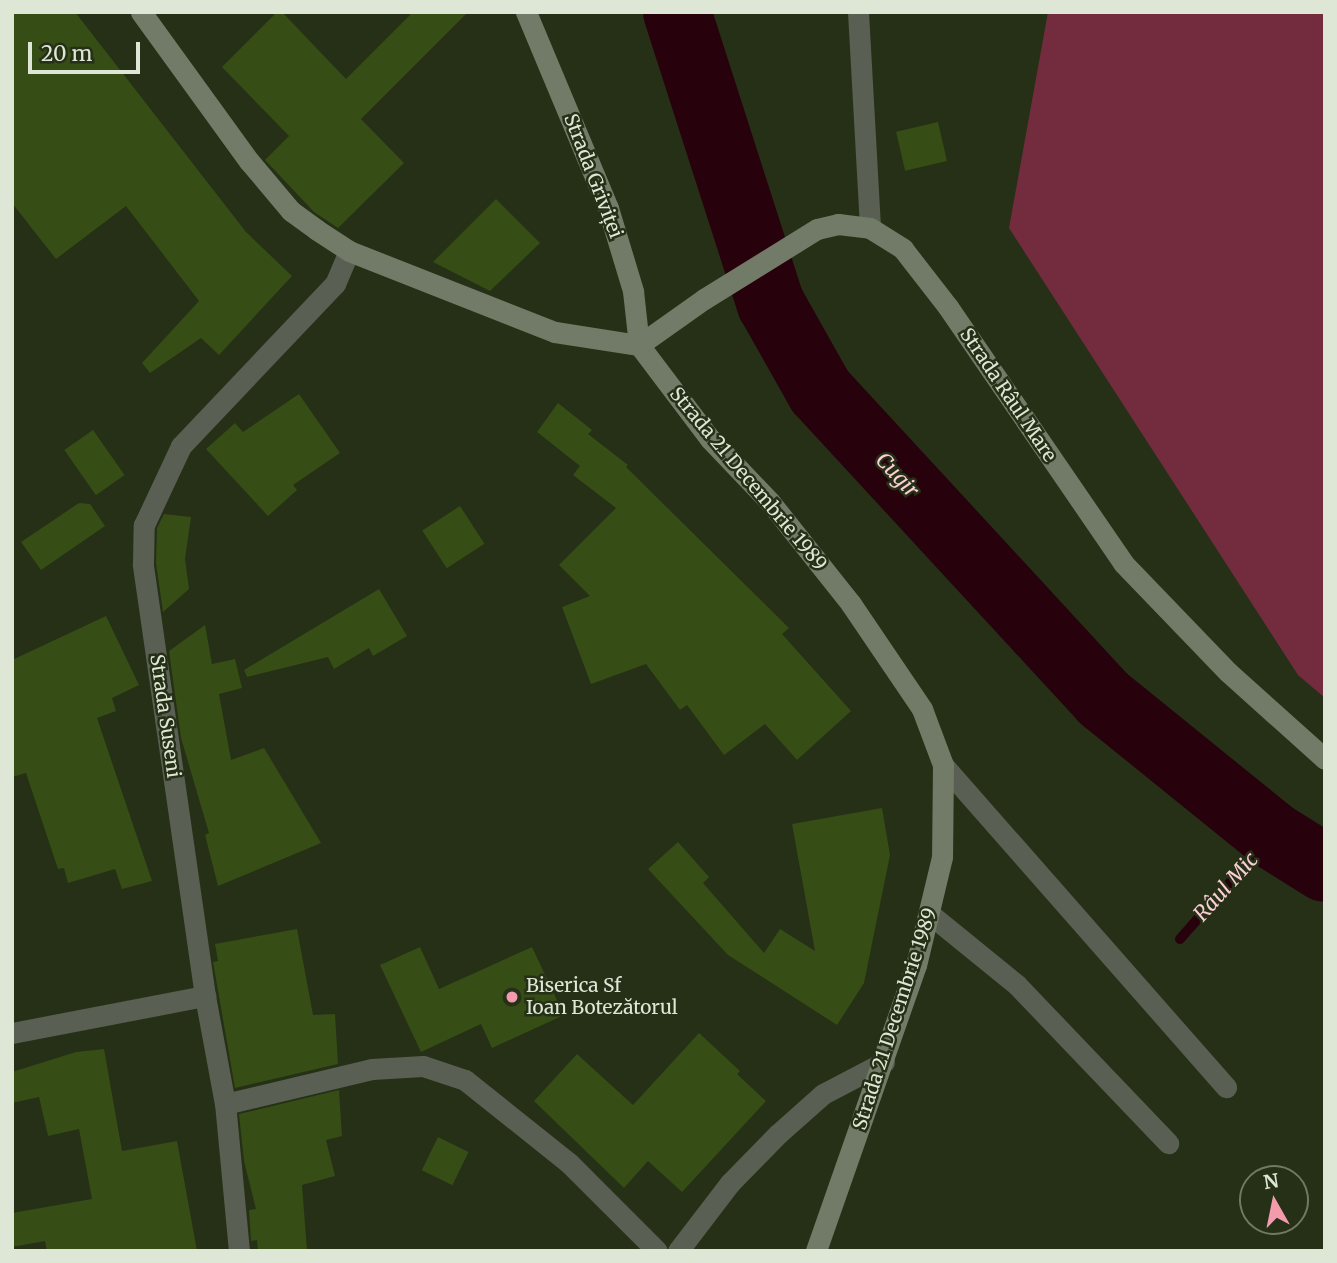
<!DOCTYPE html>
<meta charset="utf-8">
<style>
body{margin:0}
#map{position:relative;width:1337px;height:1263px;overflow:hidden;background:#253017;font-family:Merriweather,serif}
div>[style]{position:absolute}
.green>*{inset:0;background:#722c3e}
.stream>*{height:10px;margin:-5px;padding:0 5px;transform-origin:5px;border-radius:5px;background:#27020d}
.river>*{height:68px;margin:-34px;padding:0 34px;transform-origin:34px;border-radius:34px;background:#27020d}
.building>*{inset:0;background:#364d15;transform-origin:0 0}
.lane>*{height:21px;margin:-10.5px;padding:0 10.5px;transform-origin:10.5px;border-radius:10.5px;background:#595f52}
.street>*{height:21px;margin:-10.5px;padding:0 10.5px;transform-origin:10.5px;border-radius:10.5px;background:#595f52}
.secondary>*{height:21px;margin:-10.5px;padding:0 10.5px;transform-origin:10.5px;border-radius:10.5px;background:#717b67}
.dots>*{width:19px;height:19px;translate:-50% -50%;box-sizing:border-box;border:4px solid #253017;border-radius:50%}
span{translate:-50% -50%;white-space:nowrap;text-align:center;line-height:1.15;-webkit-text-stroke:5px #253017;paint-order:stroke}
.street-label{font-size:19px;color:#dee6d6}
.poi-label{font-size:19px;color:#dee6d6}
.left{translate:0 -50%;text-align:left}
.water-label{font-size:21px;color:#fdced6;font-style:italic}
.frame{position:absolute;inset:0;border:14px solid #dee6d6;pointer-events:none}
.north{position:absolute;left:1239px;top:1165px;width:70px;height:70px;box-sizing:border-box;background:#253017;border:2px solid #6f7963;border-radius:50%;rotate:351deg;font-size:19px;font-weight:700;line-height:28px;text-align:center;color:#dee6d6}
.north::after{content:'';display:block;margin:auto;width:24px;height:32px;background:#f39aac;clip-path:polygon(50% 0,100% 100%,50% 72%,0 100%)}
.scale{position:absolute;left:28px;top:42px;width:112px;height:32px;box-sizing:border-box;border:4px solid #dee6d6;border-top:0;padding-left:9px;font-size:21px;line-height:24px;white-space:nowrap;color:#dee6d6;-webkit-text-stroke:5px #253017;paint-order:stroke}
</style>
<div id="map">
<div class="green">
<i style="clip-path:polygon(1048px 12px,1325px 12px,1325px 698px,1298px 675px,1009px 228px)"></i>
</div>
<div class="stream">
<i style="left:1180px;top:939px;width:139px;rotate:-48.5deg"></i>
</div>
<div class="river">
<i style="left:677px;top:12px;width:307px;rotate:72.2deg"></i>
<i style="left:771px;top:304px;width:100px;rotate:60.6deg"></i>
<i style="left:820px;top:391px;width:418px;rotate:47.3deg"></i>
<i style="left:1103px;top:698px;width:218px;rotate:39deg"></i>
<i style="left:1272px;top:835px;width:62px;rotate:31.9deg"></i>
</div>
<div class="building">
<i style="clip-path:polygon(12px 12px,75px 12px,246px 232px,292px 276px,219px 355px,201px 338px,150px 373px,142px 363px,199px 301px,126px 206px,56px 259px,12px 203px)"></i>
<i style="clip-path:polygon(277px 12px,282px 12px,346px 79px,413px 12px,468px 12px,361px 119px,404px 163px,338px 228px,314px 212px,265px 160px,289px 136px,222px 67px)"></i>
<i style="left:938px;top:122px;width:40px;height:43px;rotate:77deg"></i>
<i style="clip-path:polygon(496px 199px,540px 243px,490px 291px,433px 262px)"></i>
<i style="clip-path:polygon(299px 394px,340px 453px,293px 485px,297px 490px,268px 516px,206px 449px,235px 423px,243px 432px)"></i>
<i style="clip-path:polygon(558px 403px,592px 430px,588px 434px,628px 465px,626px 467px,789px 628px,782px 634px,851px 711px,797px 760px,765px 724px,724px 755px,687px 705px,680px 710px,646px 664px,591px 684px,562px 607px,590px 596px,559px 565px,616px 508px,573px 475px,580px 466px,537px 432px)"></i>
<i style="left:93px;top:430px;width:55px;height:35px;rotate:55deg"></i>
<i style="clip-path:polygon(79px 503px,90px 504px,105px 526px,41px 570px,21px 542px)"></i>
<i style="left:460px;top:506px;width:45px;height:45px;rotate:57deg"></i>
<i style="clip-path:polygon(164px 514px,191px 517px,185px 559px,189px 589px,163px 612px,156px 563px,157px 528px)"></i>
<i style="clip-path:polygon(379px 589px,407px 636px,373px 656px,369px 648px,334px 669px,328px 657px,247px 677px,244px 670px)"></i>
<i style="clip-path:polygon(106px 616px,139px 685px,112px 698px,116px 711px,97px 718px,152px 881px,122px 889px,115px 869px,68px 883px,64px 868px,58px 869px,26px 773px,12px 777px,12px 660px)"></i>
<i style="clip-path:polygon(205px 625px,212px 664px,235px 659px,242px 688px,219px 694px,231px 760px,264px 748px,321px 843px,218px 886px,205px 835px,209px 833px,181px 738px,169px 651px)"></i>
<i style="clip-path:polygon(882px 808px,890px 855px,864px 983px,837px 1025px,728px 955px,648px 869px,678px 842px,709px 877px,703px 883px,764px 953px,780px 929px,815px 951px,792px 824px)"></i>
<i style="clip-path:polygon(297px 929px,313px 1015px,335px 1014px,338px 1064px,235px 1088px,213px 962px,218px 961px,215px 944px)"></i>
<i style="clip-path:polygon(420px 947px,439px 989px,532px 947px,564px 1015px,492px 1048px,481px 1024px,421px 1052px,380px 965px)"></i>
<i style="clip-path:polygon(699px 1033px,740px 1071px,737px 1074px,766px 1101px,682px 1192px,648px 1161px,624px 1188px,534px 1101px,577px 1054px,633px 1105px)"></i>
<i style="clip-path:polygon(104px 1049px,122px 1151px,177px 1141px,197px 1251px,47px 1251px,45px 1241px,12px 1247px,12px 1213px,92px 1199px,79px 1129px,48px 1136px,39px 1097px,12px 1103px,12px 1072px,76px 1052px)"></i>
<i style="clip-path:polygon(339px 1090px,342px 1136px,326px 1140px,335px 1176px,302px 1185px,307px 1251px,258px 1251px,257px 1240px,251px 1241px,249px 1210px,256px 1209px,244px 1161px,239px 1114px)"></i>
<i style="left:438px;top:1137px;width:34px;height:37px;rotate:26deg"></i>
</div>
<div class="lane">
<i style="left:943px;top:765px;width:429px;rotate:48.7deg"></i>
<i style="left:931px;top:915px;width:111px;rotate:39.1deg"></i>
<i style="left:1017px;top:985px;width:219px;rotate:46.3deg"></i>
</div>
<div class="street">
<i style="left:858px;top:12px;width:216px;rotate:86.8deg"></i>
<i style="left:12px;top:1033px;width:197px;rotate:-10.9deg"></i>
<i style="left:225px;top:1104px;width:151px;rotate:-13.4deg"></i>
<i style="left:372px;top:1069px;width:51px;rotate:-3.4deg"></i>
<i style="left:423px;top:1066px;width:44px;rotate:18.4deg"></i>
<i style="left:465px;top:1080px;width:133px;rotate:38.6deg"></i>
<i style="left:569px;top:1163px;width:124px;rotate:45deg"></i>
<i style="left:239px;top:1251px;width:148px;rotate:-95.4deg"></i>
<i style="left:225px;top:1104px;width:110px;rotate:-100.5deg"></i>
<i style="left:205px;top:996px;width:436px;rotate:-98.2deg"></i>
<i style="left:143px;top:564px;width:39px;rotate:-89deg"></i>
<i style="left:144px;top:525px;width:87px;rotate:-64.9deg"></i>
<i style="left:181px;top:446px;width:224px;rotate:-46.5deg"></i>
<i style="left:335px;top:284px;width:36px;rotate:-67deg"></i>
<i style="left:678px;top:1251px;width:86px;rotate:-52.6deg"></i>
<i style="left:730px;top:1183px;width:69px;rotate:-45.6deg"></i>
<i style="left:778px;top:1134px;width:60px;rotate:-41.6deg"></i>
<i style="left:823px;top:1094px;width:69px;rotate:-27.7deg"></i>
</div>
<div class="secondary">
<i style="left:141px;top:12px;width:184px;rotate:54.1deg"></i>
<i style="left:249px;top:161px;width:65px;rotate:50deg"></i>
<i style="left:291px;top:211px;width:32px;rotate:36deg"></i>
<i style="left:317px;top:230px;width:38px;rotate:33deg"></i>
<i style="left:349px;top:251px;width:221px;rotate:21.5deg"></i>
<i style="left:555px;top:332px;width:85px;rotate:8.8deg"></i>
<i style="left:639px;top:345px;width:118px;rotate:52.9deg"></i>
<i style="left:710px;top:439px;width:87px;rotate:46.4deg"></i>
<i style="left:770px;top:502px;width:130px;rotate:51.5deg"></i>
<i style="left:851px;top:604px;width:127px;rotate:55.9deg"></i>
<i style="left:922px;top:709px;width:60px;rotate:69.4deg"></i>
<i style="left:943px;top:765px;width:92px;rotate:90.6deg"></i>
<i style="left:942px;top:857px;width:111px;rotate:103.5deg"></i>
<i style="left:916px;top:965px;width:303px;rotate:109.3deg"></i>
<i style="left:526px;top:12px;width:212px;rotate:67.3deg"></i>
<i style="left:608px;top:208px;width:87px;rotate:73.2deg"></i>
<i style="left:633px;top:291px;width:54px;rotate:83.7deg"></i>
<i style="left:639px;top:345px;width:80px;rotate:-35.3deg"></i>
<i style="left:704px;top:299px;width:133px;rotate:-31.8deg"></i>
<i style="left:817px;top:229px;width:22px;rotate:-13deg"></i>
<i style="left:838px;top:224px;width:32px;rotate:7deg"></i>
<i style="left:870px;top:228px;width:39px;rotate:32deg"></i>
<i style="left:903px;top:249px;width:73px;rotate:52.2deg"></i>
<i style="left:948px;top:307px;width:310px;rotate:55.6deg"></i>
<i style="left:1123px;top:563px;width:151px;rotate:46.1deg"></i>
<i style="left:1228px;top:672px;width:130px;rotate:41.9deg"></i>
</div>
<div class="dots">
<i style="left:512px;top:997px;background:#f39aac"></i>
</div>
<div class="street-label">
<span style="left:593px;top:176px;rotate:69deg">Strada Griviței</span>
<span style="left:1008px;top:395px;rotate:56deg">Strada Râul Mare</span>
<span style="left:748px;top:479px;rotate:50deg">Strada 21 Decembrie 1989</span>
<span style="left:165px;top:716px;rotate:82deg">Strada Suseni</span>
<span style="left:895px;top:1019px;rotate:-72deg">Strada 21 Decembrie 1989</span>
</div>
<div class="poi-label">
<span class="left" style="left:526px;top:997px">Biserica Sf<br>Ioan Botezătorul</span>
</div>
<div class="water-label">
<span style="left:897px;top:475px;rotate:47deg">Cugir</span>
<span style="left:1226px;top:887px;rotate:-48deg">Râul Mic</span>
</div>
<div class="frame"></div>
<div class="north">N</div>
<div class="scale">20 m</div>
</div>
